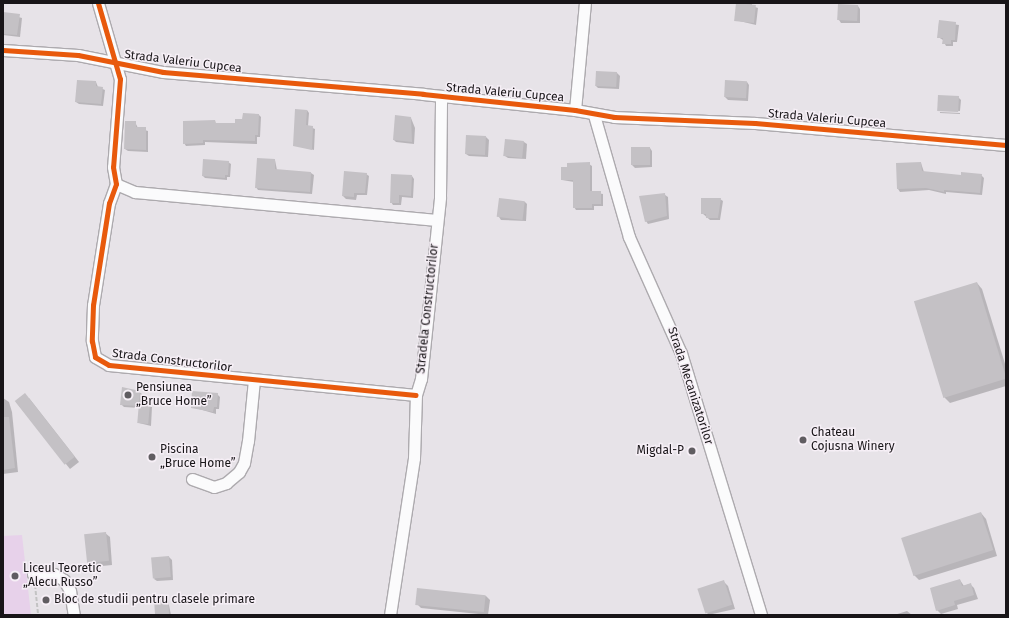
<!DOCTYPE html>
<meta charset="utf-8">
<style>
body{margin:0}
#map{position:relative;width:1009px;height:618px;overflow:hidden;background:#e7e3e8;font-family:"Fira Sans",sans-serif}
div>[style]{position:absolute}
.green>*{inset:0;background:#e7d1ea}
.shadow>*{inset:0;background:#0003;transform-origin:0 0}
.building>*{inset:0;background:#c4c1c5;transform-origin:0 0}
.path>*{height:2px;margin-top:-1px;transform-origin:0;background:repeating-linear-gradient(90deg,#c3c3c3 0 4px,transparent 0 6px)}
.roads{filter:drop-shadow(1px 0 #adaaae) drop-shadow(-1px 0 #adaaae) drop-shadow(0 1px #adaaae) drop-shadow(0 -1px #adaaae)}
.minor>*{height:11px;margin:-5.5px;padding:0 5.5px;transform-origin:5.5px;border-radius:5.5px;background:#fbfbfc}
.cycleway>*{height:5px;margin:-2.5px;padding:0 2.5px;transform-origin:2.5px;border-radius:2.5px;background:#e8590c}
.dots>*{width:11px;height:11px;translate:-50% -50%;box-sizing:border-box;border:2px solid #f6eff6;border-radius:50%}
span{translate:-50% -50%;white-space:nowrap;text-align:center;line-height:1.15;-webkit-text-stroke:3px #f6eff6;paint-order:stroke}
.street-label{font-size:12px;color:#181518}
.poi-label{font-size:12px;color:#181518}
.left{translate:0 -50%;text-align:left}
.right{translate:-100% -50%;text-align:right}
.frame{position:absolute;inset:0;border:4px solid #181518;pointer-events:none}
</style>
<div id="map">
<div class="green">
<i style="clip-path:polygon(22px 535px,31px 615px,3px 615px,3px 536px)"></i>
</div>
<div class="shadow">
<i style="clip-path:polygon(737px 3px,752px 3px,752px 6px,758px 8px,756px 25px,735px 20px)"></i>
<i style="clip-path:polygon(839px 5px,858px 6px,860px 9px,860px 23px,841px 23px,839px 20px)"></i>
<i style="clip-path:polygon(3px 13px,22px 18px,20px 37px,3px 35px)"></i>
<i style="clip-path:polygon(939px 22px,959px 25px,957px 42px,953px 42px,953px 46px,946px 46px,943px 40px,938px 37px)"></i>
<i style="clip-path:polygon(596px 72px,617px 73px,620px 76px,619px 89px,598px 88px,596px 86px)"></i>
<i style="clip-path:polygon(96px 82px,98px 87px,105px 90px,103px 106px,79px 104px,76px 102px)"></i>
<i style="clip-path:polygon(747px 82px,749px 85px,748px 101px,728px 100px,725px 97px)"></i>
<i style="clip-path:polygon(958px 97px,961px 100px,960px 111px,939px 110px)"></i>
<i style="clip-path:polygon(307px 110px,309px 113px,308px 126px,315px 129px,314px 150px,294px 145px)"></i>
<i style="left:940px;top:112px;width:20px;height:1px;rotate:3deg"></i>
<i style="clip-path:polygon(259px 115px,261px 117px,260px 137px,257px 137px,257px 144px,205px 142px,205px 145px,186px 146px,184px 143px,217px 124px,236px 124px)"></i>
<i style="clip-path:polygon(411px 118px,415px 128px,414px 144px,396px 142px,394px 140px)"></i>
<i style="clip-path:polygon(135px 122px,138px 128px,148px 131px,148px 152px,128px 151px,125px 149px)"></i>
<i style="clip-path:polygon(486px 137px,489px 140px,488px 157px,469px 156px,466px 154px)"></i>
<i style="clip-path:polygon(506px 140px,524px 142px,527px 144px,526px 159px,508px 158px,505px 156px)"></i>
<i style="clip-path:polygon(632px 148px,650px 148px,652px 151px,652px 167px,635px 168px,632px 165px)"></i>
<i style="clip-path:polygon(275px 160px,277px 170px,311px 173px,314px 175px,312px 194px,258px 190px,256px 187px)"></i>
<i style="clip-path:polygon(228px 162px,231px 164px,230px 177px,227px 177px,227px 180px,205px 178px,203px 176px)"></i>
<i style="clip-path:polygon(921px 163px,924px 172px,961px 176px,981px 175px,984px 178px,982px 195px,946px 192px,946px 194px,929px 190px,900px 192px,898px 189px)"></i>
<i style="clip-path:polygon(589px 164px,592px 166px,592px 192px,603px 194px,603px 206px,594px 206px,594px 210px,576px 210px,574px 207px,574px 182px,562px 180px,568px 168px)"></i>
<i style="clip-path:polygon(366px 174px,369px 176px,367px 195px,357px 195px,356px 200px,346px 199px,343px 196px)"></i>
<i style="clip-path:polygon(412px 176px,414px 179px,413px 198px,402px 197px,401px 205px,393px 205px,391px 202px)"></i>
<i style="clip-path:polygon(665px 195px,668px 197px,669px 219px,648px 224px,646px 221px)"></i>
<i style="clip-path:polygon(500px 199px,525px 202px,527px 204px,526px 221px,501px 220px,499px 217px)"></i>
<i style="clip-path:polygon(720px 199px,723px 201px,720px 220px,710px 220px,702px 213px)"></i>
<i style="clip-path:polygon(977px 283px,982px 289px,1006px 367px,1006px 386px,950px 403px,945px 398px,916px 302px)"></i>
<i style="clip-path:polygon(139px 392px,142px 394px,141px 404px,152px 407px,151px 426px,139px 423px,140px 408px,124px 407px,121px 404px)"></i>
<i style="clip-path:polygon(217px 394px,220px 397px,219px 409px,216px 409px,216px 414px,192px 407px)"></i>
<i style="clip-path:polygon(3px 398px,9px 402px,12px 412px,18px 472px,3px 474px)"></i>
<i style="clip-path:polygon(29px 398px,79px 462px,70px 469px,16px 402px)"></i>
<i style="clip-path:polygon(981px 513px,986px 519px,997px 556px,919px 580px,913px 574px)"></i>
<i style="clip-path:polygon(105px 533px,110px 537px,112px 565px,92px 567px,88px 563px)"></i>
<i style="clip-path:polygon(169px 557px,172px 560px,173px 580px,157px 581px,154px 579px)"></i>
<i style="clip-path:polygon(960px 580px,964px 586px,970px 584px,974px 588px,978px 599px,957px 605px,958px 609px,941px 614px,937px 610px)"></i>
<i style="clip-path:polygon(724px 582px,728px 586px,735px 609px,708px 615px,699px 590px)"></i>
<i style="clip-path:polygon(486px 596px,490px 600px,488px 615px,421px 608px,417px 604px)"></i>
<i style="clip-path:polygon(168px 600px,171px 615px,155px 615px)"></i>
<i style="clip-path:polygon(907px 611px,912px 615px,894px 615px)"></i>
</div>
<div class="building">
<i style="left:736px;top:3px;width:20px;height:18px;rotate:6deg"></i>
<i style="left:838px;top:4px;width:20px;height:16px;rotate:3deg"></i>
<i style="clip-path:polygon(3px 12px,20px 14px,17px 35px,3px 34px)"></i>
<i style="clip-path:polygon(939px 20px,956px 22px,955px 40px,951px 40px,951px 44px,942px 44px,943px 38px,937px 38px)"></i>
<i style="left:596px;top:71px;width:21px;height:15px;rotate:3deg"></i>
<i style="clip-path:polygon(77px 80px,96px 81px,96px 86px,103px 87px,101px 104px,75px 102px)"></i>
<i style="left:725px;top:80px;width:22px;height:17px;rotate:3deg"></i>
<i style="left:938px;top:95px;width:21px;height:16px;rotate:3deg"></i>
<i style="clip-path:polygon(295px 109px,307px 110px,306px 125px,313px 126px,312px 150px,293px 146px)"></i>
<i style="clip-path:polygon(243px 113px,259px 114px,258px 135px,255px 135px,255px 141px,203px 140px,203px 143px,183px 144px,183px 121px,215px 120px,216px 123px,235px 123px,235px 119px,242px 119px)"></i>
<i style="clip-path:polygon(395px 115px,411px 117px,412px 142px,393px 140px)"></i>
<i style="clip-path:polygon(125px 121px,136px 121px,136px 127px,146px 127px,146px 150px,124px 149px)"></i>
<i style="left:466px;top:135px;width:20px;height:19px;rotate:3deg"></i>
<i style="left:505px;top:139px;width:19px;height:17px;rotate:6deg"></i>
<i style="left:631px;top:147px;width:19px;height:18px"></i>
<i style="clip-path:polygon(257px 158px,275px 159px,275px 169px,311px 172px,310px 192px,255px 188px)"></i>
<i style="clip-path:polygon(203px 159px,229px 161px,228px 175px,225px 175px,225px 178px,202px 176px)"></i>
<i style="clip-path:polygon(590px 162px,590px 191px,601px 191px,601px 204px,592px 204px,592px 208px,573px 208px,573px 180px,561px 180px,561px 167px,567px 167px,567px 163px)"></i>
<i style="clip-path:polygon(921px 162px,922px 171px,961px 175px,961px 172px,982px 174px,980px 193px,944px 190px,944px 192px,926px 188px,897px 189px,896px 163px)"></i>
<i style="clip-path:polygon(344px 171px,367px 173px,365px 193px,354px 193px,354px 197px,342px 196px)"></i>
<i style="clip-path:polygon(391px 174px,412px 175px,411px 196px,399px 195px,399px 203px,390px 203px)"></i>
<i style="clip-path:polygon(665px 193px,667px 216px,645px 222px,639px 196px)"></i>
<i style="left:499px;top:198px;width:26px;height:19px;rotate:7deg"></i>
<i style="clip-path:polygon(701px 198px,721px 198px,718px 218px,706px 218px,706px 214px,701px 214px)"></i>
<i style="left:977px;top:282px;width:101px;height:66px;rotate:73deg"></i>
<i style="clip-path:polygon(122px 387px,140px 391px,139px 406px,120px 405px)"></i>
<i style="clip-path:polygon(192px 391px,218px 393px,217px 407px,214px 407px,213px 412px,191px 408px)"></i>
<i style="left:25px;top:393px;width:81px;height:13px;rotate:52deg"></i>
<i style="left:139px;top:403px;width:11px;height:20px;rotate:5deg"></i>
<i style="clip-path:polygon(3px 417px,9px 417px,15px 468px,3px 470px)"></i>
<i style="left:981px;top:512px;width:40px;height:84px;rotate:72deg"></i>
<i style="left:106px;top:532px;width:29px;height:22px;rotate:84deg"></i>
<i style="left:169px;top:556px;width:21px;height:18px;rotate:85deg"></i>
<i style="clip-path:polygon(960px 579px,962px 586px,971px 583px,974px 595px,954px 601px,955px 605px,936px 611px,930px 588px)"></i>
<i style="left:724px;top:580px;width:26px;height:28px;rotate:72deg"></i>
<i style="left:417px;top:588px;width:69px;height:17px;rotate:6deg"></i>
<i style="left:168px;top:599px;width:16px;height:14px;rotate:86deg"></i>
</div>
<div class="path">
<i style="left:35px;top:585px;width:30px;rotate:84deg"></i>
</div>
<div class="roads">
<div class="minor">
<i style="left:98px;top:3px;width:79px;rotate:73.9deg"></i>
<i style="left:120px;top:79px;width:88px;rotate:94.5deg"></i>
<i style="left:113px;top:167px;width:17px;rotate:80deg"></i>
<i style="left:116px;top:184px;width:20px;rotate:110deg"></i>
<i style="left:109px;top:203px;width:103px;rotate:98.9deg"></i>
<i style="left:93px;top:305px;width:36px;rotate:92deg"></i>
<i style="left:92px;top:341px;width:16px;rotate:79deg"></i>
<i style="left:95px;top:357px;width:16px;rotate:30deg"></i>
<i style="left:109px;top:365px;width:308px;rotate:5.6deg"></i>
<i style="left:3px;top:50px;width:75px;rotate:3.8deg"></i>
<i style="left:78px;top:55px;width:87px;rotate:11.3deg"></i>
<i style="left:163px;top:72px;width:261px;rotate:4.8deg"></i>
<i style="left:423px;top:94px;width:153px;rotate:6deg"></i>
<i style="left:575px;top:110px;width:40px;rotate:10deg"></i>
<i style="left:614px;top:117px;width:141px;rotate:2.4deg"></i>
<i style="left:755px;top:123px;width:252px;rotate:5deg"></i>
<i style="left:575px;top:110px;width:107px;rotate:-84.7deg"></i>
<i style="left:594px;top:115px;width:127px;rotate:74deg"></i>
<i style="left:629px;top:237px;width:127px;rotate:65.9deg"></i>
<i style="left:681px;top:353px;width:274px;rotate:73deg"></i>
<i style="left:116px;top:184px;width:21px;rotate:23deg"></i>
<i style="left:135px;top:192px;width:303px;rotate:5.3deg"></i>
<i style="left:192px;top:479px;width:23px;rotate:20deg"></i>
<i style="left:214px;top:487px;width:13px;rotate:-18deg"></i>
<i style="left:226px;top:483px;width:17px;rotate:-40deg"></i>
<i style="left:239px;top:472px;width:10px;rotate:-61deg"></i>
<i style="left:244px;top:463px;width:22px;rotate:-80deg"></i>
<i style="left:248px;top:441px;width:61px;rotate:-84.4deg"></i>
<i style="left:33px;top:574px;width:21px"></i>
<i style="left:54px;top:574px;width:12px;rotate:31deg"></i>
<i style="left:64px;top:580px;width:13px;rotate:61deg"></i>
<i style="left:70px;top:591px;width:24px;rotate:81deg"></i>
<i style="left:390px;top:615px;width:159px;rotate:-81.3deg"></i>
<i style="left:414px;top:458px;width:63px;rotate:-88.2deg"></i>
<i style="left:416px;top:395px;width:17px;rotate:-73deg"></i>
<i style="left:421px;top:379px;width:183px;rotate:-84deg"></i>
<i style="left:440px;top:197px;width:100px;rotate:-89.4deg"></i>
</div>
</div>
<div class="cycleway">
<i style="left:98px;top:3px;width:79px;rotate:73.9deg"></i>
<i style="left:120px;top:79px;width:88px;rotate:94.5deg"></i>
<i style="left:113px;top:167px;width:17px;rotate:80deg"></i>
<i style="left:116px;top:184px;width:20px;rotate:110deg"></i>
<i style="left:109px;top:203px;width:103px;rotate:98.9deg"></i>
<i style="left:93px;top:305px;width:36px;rotate:92deg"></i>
<i style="left:92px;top:341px;width:16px;rotate:79deg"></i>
<i style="left:95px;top:357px;width:16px;rotate:30deg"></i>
<i style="left:109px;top:365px;width:308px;rotate:5.6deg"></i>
<i style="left:3px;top:50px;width:75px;rotate:3.8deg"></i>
<i style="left:78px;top:55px;width:87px;rotate:11.3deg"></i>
<i style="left:163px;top:72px;width:261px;rotate:4.8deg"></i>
<i style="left:423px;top:94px;width:153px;rotate:6deg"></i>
<i style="left:575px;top:110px;width:40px;rotate:10deg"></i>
<i style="left:614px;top:117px;width:141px;rotate:2.4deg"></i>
<i style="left:755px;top:123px;width:252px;rotate:5deg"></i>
</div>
<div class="dots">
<i style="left:128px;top:395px;background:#605d61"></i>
<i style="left:803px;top:440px;background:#605d61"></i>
<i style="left:692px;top:451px;background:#605d61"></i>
<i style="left:152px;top:457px;background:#605d61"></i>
<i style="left:15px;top:576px;background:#605d61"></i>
<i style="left:46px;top:600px;background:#605d61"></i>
</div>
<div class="street-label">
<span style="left:183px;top:62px;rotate:7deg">Strada Valeriu Cupcea</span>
<span style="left:505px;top:93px;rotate:5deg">Strada Valeriu Cupcea</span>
<span style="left:827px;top:119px;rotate:5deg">Strada Valeriu Cupcea</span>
<span style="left:428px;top:309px;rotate:-84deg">Stradela Constructorilor</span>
<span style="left:172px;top:361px;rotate:7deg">Strada Constructorilor</span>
<span style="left:690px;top:386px;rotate:72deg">Strada Mecanizatorilor</span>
</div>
<div class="poi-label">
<span class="left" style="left:136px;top:395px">Pensiunea<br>„Bruce Home”</span>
<span class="left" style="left:811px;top:440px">Chateau<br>Cojusna Winery</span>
<span class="left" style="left:160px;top:457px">Piscina<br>„Bruce Home”</span>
<span class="right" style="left:684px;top:451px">Migdal-P</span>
<span class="left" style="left:23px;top:576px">Liceul Teoretic<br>„Alecu Russo”</span>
<span class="left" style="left:54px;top:600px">Bloc de studii pentru clasele primare</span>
</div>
<div class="frame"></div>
</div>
